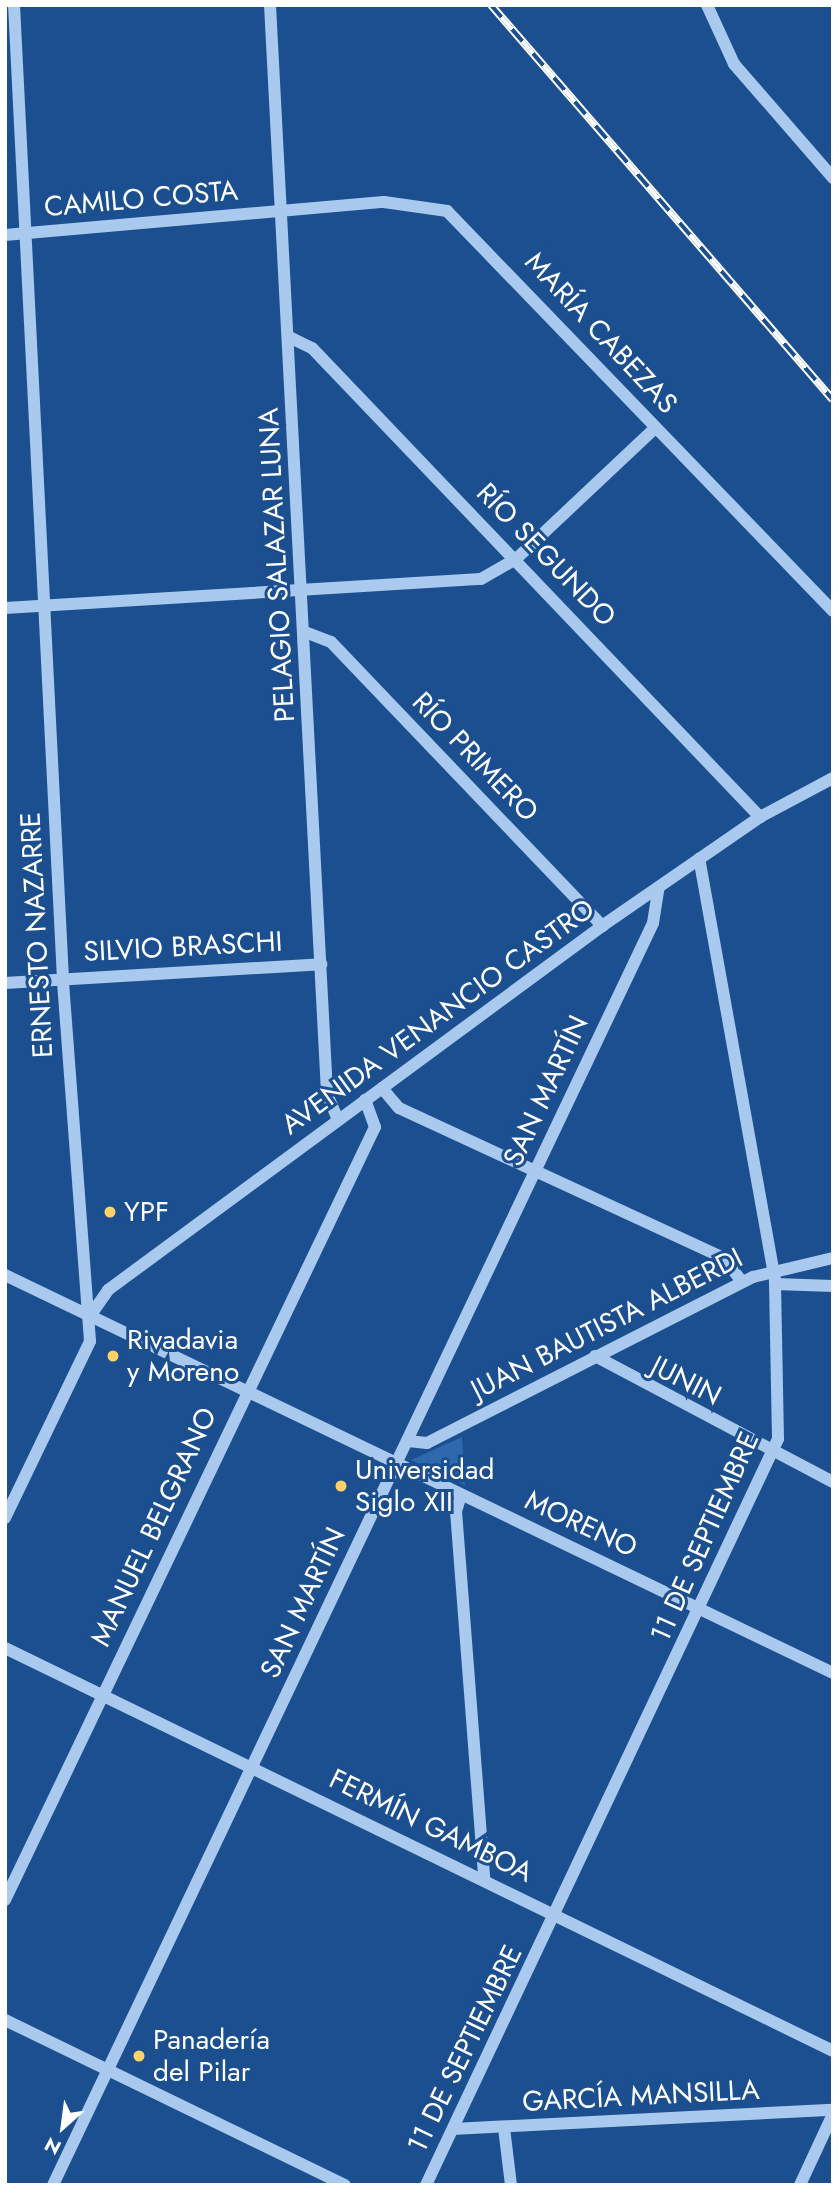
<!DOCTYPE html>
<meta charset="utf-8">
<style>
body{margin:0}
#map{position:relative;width:838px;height:2190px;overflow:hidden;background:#1b4f8f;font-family:Jost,sans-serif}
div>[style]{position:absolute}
.green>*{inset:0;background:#2e69ad}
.minor>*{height:12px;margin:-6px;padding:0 6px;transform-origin:6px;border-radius:6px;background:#a9c9ee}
.rail>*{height:8px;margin-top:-4px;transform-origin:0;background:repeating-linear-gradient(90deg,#1b4f8f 0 16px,#fff 0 32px);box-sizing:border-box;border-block:2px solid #fff}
.dots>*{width:19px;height:19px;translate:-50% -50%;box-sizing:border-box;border:4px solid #1b4f8f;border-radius:50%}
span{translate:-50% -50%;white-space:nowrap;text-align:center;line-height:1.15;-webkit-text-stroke:6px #1b4f8f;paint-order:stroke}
.street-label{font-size:28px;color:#fff}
.poi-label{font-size:28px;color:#fff}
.left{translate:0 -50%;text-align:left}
.frame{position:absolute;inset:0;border:7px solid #fff;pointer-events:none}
.north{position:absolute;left:28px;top:2092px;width:70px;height:70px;-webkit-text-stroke:5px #1b4f8f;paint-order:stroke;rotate:208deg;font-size:19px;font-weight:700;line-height:28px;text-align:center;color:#fff}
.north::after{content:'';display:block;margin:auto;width:24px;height:32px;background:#fff;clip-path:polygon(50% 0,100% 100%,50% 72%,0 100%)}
</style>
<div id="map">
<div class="green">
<i style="clip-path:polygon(462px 1437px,465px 1485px,411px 1460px)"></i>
</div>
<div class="minor">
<i style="left:270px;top:5px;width:1090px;rotate:87deg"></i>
<i style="left:327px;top:1094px;width:28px;rotate:67deg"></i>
<i style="left:707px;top:5px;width:65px;rotate:65.4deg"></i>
<i style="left:734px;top:64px;width:151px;rotate:49deg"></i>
<i style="left:5px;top:235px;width:380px;rotate:-5deg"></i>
<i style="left:384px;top:202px;width:64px;rotate:8.1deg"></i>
<i style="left:447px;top:211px;width:556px;rotate:46.02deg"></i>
<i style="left:289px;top:337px;width:25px;rotate:26deg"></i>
<i style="left:312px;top:348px;width:649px;rotate:46.31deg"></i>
<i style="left:5px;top:608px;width:477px;rotate:-3.5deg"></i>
<i style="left:481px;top:579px;width:40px;rotate:-29.7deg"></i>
<i style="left:516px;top:559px;width:191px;rotate:-43.3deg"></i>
<i style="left:305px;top:632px;width:28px;rotate:21deg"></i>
<i style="left:331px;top:642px;width:393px;rotate:46.3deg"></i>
<i style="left:5px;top:983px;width:317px;rotate:-3.4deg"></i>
<i style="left:382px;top:1088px;width:26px;rotate:50deg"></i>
<i style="left:399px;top:1108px;width:358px;rotate:24.8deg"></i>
<i style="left:724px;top:1258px;width:30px;rotate:53deg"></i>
<i style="left:5px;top:1275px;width:919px;rotate:25.67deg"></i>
<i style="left:775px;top:1284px;width:58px;rotate:2deg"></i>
<i style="left:90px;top:1316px;width:32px;rotate:-55deg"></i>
<i style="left:108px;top:1290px;width:614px;rotate:-36.38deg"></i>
<i style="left:602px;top:926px;width:192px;rotate:-34.6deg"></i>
<i style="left:760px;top:817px;width:83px;rotate:-28.1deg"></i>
<i style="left:595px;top:1356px;width:269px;rotate:27.9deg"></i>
<i style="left:408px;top:1441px;width:19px;rotate:6deg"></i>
<i style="left:427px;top:1443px;width:366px;rotate:-27deg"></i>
<i style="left:753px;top:1277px;width:82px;rotate:-13.4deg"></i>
<i style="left:461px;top:1495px;width:17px;rotate:107deg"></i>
<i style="left:456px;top:1511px;width:369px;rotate:85.6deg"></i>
<i style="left:5px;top:1518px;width:196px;rotate:-64.3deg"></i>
<i style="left:90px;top:1341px;width:363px;rotate:-94.3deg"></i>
<i style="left:63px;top:979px;width:975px;rotate:-92.88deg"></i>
<i style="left:5px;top:1648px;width:921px;rotate:25.95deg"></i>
<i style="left:5px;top:1900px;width:857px;rotate:-64.42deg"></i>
<i style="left:375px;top:1127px;width:29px;rotate:-110deg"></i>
<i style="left:5px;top:2020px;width:378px;rotate:25.9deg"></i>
<i style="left:504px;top:2128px;width:57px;rotate:83deg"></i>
<i style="left:453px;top:2129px;width:380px;rotate:-2.9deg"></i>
<i style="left:53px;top:2185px;width:1397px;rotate:-64.57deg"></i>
<i style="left:653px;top:923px;width:36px;rotate:-81deg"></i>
<i style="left:426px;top:2185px;width:825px;rotate:-64.74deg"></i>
<i style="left:778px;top:1439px;width:159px;rotate:-91.1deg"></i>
<i style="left:775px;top:1280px;width:428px;rotate:-100.2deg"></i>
<i style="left:800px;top:2185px;width:78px;rotate:-65.1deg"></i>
</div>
<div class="rail">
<i style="left:491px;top:5px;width:522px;rotate:49.11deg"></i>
</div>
<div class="dots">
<i style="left:110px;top:1212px;background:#ffd166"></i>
<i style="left:113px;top:1356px;background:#ffd166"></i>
<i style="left:341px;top:1486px;background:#ffd166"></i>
<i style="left:139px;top:2056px;background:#ffd166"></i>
</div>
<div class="street-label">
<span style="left:141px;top:199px;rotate:-5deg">CAMILO COSTA</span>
<span style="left:601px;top:333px;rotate:47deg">MARÍA CABEZAS</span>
<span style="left:546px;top:555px;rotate:46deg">RÍO SEGUNDO</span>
<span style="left:277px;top:565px;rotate:-93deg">PELAGIO SALAZAR LUNA</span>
<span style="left:475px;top:757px;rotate:46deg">RÍO PRIMERO</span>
<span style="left:37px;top:935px;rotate:-93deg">ERNESTO NAZARRE</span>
<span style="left:183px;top:947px;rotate:-3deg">SILVIO BRASCHI</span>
<span style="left:438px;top:1017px;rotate:-36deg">AVENIDA VENANCIO CASTRO</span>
<span style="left:546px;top:1091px;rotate:-65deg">SAN MARTÍN</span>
<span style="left:607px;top:1324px;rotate:-27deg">JUAN BAUTISTA ALBERDI</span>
<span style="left:686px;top:1381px;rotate:27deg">JUNIN</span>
<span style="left:581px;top:1524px;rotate:25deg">MORENO</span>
<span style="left:154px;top:1527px;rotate:-65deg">MANUEL BELGRANO</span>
<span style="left:705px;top:1537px;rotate:-66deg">11 DE SEPTIEMBRE</span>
<span style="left:303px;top:1603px;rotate:-65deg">SAN MARTÍN</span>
<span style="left:431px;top:1826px;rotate:26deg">FERMÍN GAMBOA</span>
<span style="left:465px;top:2049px;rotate:-64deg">11 DE SEPTIEMBRE</span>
<span style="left:641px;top:2096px;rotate:-3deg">GARCÍA MANSILLA</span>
</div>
<div class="poi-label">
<span class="left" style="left:124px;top:1212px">YPF</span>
<span class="left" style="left:127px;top:1356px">Rivadavia<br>y Moreno</span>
<span class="left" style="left:355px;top:1486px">Universidad<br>Siglo XII</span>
<span class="left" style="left:153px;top:2056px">Panadería<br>del Pilar</span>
</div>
<div class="frame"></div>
<div class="north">N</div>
</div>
